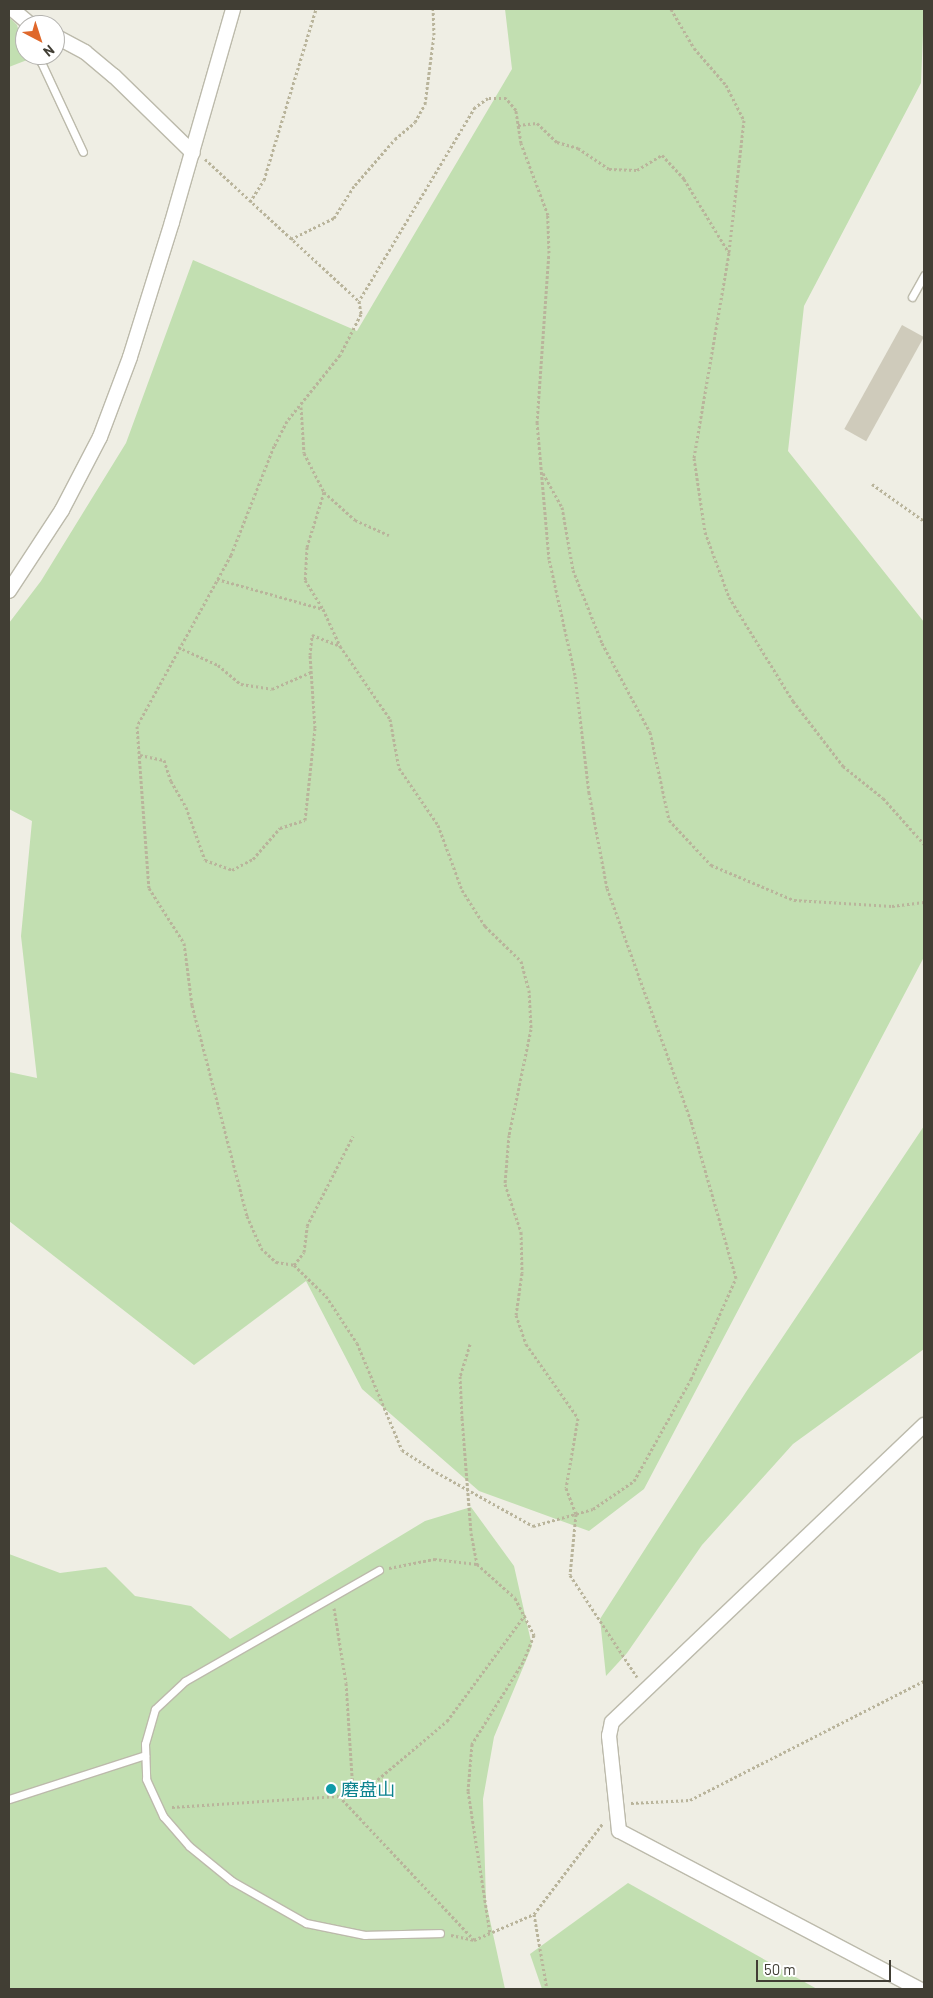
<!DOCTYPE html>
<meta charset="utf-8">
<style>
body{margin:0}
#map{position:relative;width:933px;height:1998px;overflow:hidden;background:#efeee4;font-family:Barlow,"Noto Sans SC",sans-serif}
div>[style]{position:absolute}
.green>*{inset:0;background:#c2dfb1}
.building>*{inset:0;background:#cfcbbb;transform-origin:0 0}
.path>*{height:3px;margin-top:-1.5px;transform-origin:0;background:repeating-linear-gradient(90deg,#b9b49b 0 2.5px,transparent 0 5px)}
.roads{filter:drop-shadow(1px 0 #bcbaab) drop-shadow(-1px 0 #bcbaab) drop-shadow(0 1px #bcbaab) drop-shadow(0 -1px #bcbaab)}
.service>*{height:7px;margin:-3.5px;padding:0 3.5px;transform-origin:3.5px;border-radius:3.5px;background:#fff}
.minor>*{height:14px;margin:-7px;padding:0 7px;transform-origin:7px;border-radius:7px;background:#fff}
.dots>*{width:14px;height:14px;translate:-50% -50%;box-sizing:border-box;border:2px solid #fff;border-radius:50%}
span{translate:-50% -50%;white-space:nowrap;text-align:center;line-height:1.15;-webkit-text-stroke:4px #fff;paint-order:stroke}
.culture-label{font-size:18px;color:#0d838f}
.left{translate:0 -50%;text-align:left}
.frame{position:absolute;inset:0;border:10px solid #413e34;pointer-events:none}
.north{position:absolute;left:15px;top:15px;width:50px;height:50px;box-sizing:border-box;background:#fff;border:1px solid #b3b2ae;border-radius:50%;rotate:140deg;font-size:14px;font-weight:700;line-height:20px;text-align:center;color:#413e34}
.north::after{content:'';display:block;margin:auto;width:18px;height:22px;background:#df682b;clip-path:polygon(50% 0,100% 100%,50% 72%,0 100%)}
.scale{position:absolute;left:756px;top:1960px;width:135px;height:22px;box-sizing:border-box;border:2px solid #413e34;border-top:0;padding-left:6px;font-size:15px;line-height:18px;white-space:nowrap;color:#413e34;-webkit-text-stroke:4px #fff;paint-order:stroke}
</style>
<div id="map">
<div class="green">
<i style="clip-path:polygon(505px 9px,924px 9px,921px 83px,804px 306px,788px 451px,924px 622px,924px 957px,644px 1489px,589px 1531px,479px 1491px,362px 1389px,306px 1281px,194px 1365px,9px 1221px,9px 1072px,37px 1078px,21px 936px,32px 821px,9px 809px,9px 623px,41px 581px,126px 443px,193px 260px,357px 331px,512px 69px)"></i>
<i style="clip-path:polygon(9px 17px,17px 25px,27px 60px,9px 67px)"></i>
<i style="clip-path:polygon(924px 1126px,924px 1349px,793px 1444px,702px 1545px,627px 1653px,606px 1676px,600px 1619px,746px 1392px)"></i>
<i style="clip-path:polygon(471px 1507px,514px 1566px,532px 1646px,494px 1737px,483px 1799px,486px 1902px,505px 1989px,9px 1989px,9px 1554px,60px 1573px,106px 1567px,135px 1596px,191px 1606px,230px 1639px,425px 1521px)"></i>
<i style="clip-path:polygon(628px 1883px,817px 1989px,542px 1989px,530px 1954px)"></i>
</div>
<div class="building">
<i style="left:902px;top:325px;width:25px;height:119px;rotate:29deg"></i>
</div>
<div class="path">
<i style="left:671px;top:9px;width:45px;rotate:59.5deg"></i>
<i style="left:694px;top:48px;width:49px;rotate:49.1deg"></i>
<i style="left:726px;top:85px;width:39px;rotate:63deg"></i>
<i style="left:744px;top:120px;width:133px;rotate:96.5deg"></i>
<i style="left:518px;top:125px;width:19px;rotate:-6deg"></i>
<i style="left:537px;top:123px;width:28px;rotate:44deg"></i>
<i style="left:557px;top:142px;width:22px;rotate:16deg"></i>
<i style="left:578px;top:148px;width:37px;rotate:34deg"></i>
<i style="left:609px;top:169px;width:28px;rotate:2deg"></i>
<i style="left:637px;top:170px;width:29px;rotate:-31deg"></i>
<i style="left:662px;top:155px;width:33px;rotate:47deg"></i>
<i style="left:684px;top:179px;width:87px;rotate:58.7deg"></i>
<i style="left:729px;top:253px;width:208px;rotate:99.7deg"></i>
<i style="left:694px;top:458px;width:75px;rotate:81.5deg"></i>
<i style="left:705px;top:532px;width:69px;rotate:69.7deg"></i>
<i style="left:729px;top:597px;width:122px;rotate:58.4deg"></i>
<i style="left:793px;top:701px;width:82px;rotate:52.4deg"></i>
<i style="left:843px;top:766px;width:51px;rotate:38.7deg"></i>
<i style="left:883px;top:798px;width:62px;rotate:48.3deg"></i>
<i style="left:205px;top:159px;width:209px;rotate:42.7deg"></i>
<i style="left:359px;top:301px;width:13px;rotate:81deg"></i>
<i style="left:361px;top:314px;width:46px;rotate:117.1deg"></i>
<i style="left:340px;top:355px;width:85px;rotate:128.8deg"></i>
<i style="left:287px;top:421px;width:28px;rotate:117deg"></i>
<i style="left:274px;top:446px;width:117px;rotate:111.5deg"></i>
<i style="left:231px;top:555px;width:195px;rotate:118.8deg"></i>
<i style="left:137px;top:726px;width:162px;rotate:85.8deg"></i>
<i style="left:149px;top:888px;width:65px;rotate:57.5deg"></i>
<i style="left:184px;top:943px;width:63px;rotate:82.6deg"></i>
<i style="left:192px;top:1005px;width:218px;rotate:75.4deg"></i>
<i style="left:247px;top:1216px;width:35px;rotate:66deg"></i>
<i style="left:261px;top:1248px;width:21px;rotate:43deg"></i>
<i style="left:276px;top:1262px;width:18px;rotate:9deg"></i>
<i style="left:294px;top:1265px;width:16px;rotate:-52deg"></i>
<i style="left:304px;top:1252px;width:26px;rotate:-83deg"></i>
<i style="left:307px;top:1226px;width:101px;rotate:-62.9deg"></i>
<i style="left:250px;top:202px;width:26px;rotate:-58deg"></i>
<i style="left:264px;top:180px;width:179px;rotate:-73.1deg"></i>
<i style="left:291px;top:239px;width:48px;rotate:-26deg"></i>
<i style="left:334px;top:218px;width:39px;rotate:-58deg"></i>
<i style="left:355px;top:185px;width:61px;rotate:-49deg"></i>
<i style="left:395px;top:139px;width:26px;rotate:-40deg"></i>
<i style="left:415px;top:122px;width:21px;rotate:-61deg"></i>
<i style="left:425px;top:104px;width:70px;rotate:-82.6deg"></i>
<i style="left:434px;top:35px;width:26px;rotate:-92deg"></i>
<i style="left:301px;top:407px;width:46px;rotate:86.3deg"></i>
<i style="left:304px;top:453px;width:44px;rotate:62.9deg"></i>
<i style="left:324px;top:492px;width:42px;rotate:42.1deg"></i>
<i style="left:355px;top:520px;width:37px;rotate:24deg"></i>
<i style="left:543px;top:473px;width:39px;rotate:61deg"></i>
<i style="left:562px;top:507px;width:64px;rotate:80.1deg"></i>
<i style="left:573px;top:570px;width:79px;rotate:68.3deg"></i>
<i style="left:602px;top:643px;width:101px;rotate:61.7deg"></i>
<i style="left:650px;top:732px;width:90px;rotate:77.8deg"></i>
<i style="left:669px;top:820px;width:62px;rotate:47deg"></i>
<i style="left:711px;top:865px;width:90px;rotate:22.9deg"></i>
<i style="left:794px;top:900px;width:98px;rotate:3.5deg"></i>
<i style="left:892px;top:906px;width:32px;rotate:-7deg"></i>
<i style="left:872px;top:484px;width:64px;rotate:35.4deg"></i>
<i style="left:324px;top:492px;width:58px;rotate:107.2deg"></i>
<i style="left:307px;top:547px;width:33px;rotate:93deg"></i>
<i style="left:305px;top:580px;width:34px;rotate:58deg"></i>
<i style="left:323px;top:609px;width:41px;rotate:65.3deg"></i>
<i style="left:217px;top:579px;width:110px;rotate:15.8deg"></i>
<i style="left:178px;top:647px;width:44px;rotate:24.2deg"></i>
<i style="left:218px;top:665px;width:30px;rotate:40deg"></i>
<i style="left:241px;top:684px;width:31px;rotate:9deg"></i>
<i style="left:272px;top:689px;width:43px;rotate:-23.6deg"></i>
<i style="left:140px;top:755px;width:25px;rotate:12deg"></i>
<i style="left:164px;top:760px;width:22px;rotate:72deg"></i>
<i style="left:171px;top:781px;width:30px;rotate:60deg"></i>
<i style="left:186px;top:807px;width:56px;rotate:70.3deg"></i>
<i style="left:205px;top:860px;width:29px;rotate:20deg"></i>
<i style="left:232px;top:870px;width:24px;rotate:-28deg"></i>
<i style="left:253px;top:859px;width:41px;rotate:-48.9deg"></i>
<i style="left:280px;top:828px;width:26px;rotate:-18deg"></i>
<i style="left:305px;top:820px;width:93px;rotate:-83.8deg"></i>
<i style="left:315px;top:728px;width:73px;rotate:-93.9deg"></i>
<i style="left:310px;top:655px;width:20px;rotate:-84deg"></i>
<i style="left:312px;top:635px;width:30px;rotate:21deg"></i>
<i style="left:340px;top:646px;width:88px;rotate:55.6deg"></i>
<i style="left:390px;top:719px;width:50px;rotate:79.6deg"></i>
<i style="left:399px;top:768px;width:69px;rotate:55.6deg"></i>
<i style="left:438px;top:825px;width:69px;rotate:69.7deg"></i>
<i style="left:462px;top:890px;width:43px;rotate:57.4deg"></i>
<i style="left:485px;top:926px;width:50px;rotate:44.2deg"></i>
<i style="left:521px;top:961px;width:30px;rotate:75deg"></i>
<i style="left:529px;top:990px;width:39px;rotate:87deg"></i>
<i style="left:531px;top:1029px;width:108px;rotate:101.7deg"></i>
<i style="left:509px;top:1135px;width:49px;rotate:94.7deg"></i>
<i style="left:505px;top:1184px;width:51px;rotate:71.6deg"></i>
<i style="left:521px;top:1232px;width:41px;rotate:88.6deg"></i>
<i style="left:522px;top:1273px;width:42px;rotate:98.1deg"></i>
<i style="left:516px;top:1315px;width:31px;rotate:71deg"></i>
<i style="left:526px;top:1344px;width:90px;rotate:54.9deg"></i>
<i style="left:578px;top:1418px;width:71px;rotate:99.7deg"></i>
<i style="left:566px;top:1488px;width:28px;rotate:69deg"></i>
<i style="left:576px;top:1514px;width:61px;rotate:95.6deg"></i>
<i style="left:570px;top:1575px;width:122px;rotate:56.7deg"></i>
<i style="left:294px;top:1265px;width:45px;rotate:44.1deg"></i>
<i style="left:326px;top:1296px;width:56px;rotate:56.6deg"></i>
<i style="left:357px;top:1343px;width:116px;rotate:67.2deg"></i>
<i style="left:402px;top:1450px;width:40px;rotate:32.9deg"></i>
<i style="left:436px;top:1472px;width:111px;rotate:29.1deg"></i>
<i style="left:533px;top:1526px;width:62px;rotate:-15.8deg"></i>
<i style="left:593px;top:1509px;width:50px;rotate:-34.3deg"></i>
<i style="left:634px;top:1481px;width:117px;rotate:-60.8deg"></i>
<i style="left:691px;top:1379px;width:111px;rotate:-66deg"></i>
<i style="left:736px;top:1278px;width:163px;rotate:-106deg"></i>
<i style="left:691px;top:1121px;width:248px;rotate:-109.8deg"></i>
<i style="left:607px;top:888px;width:97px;rotate:-100.7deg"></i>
<i style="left:589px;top:793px;width:119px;rotate:-96.8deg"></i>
<i style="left:575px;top:675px;width:119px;rotate:-102.6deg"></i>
<i style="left:549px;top:559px;width:137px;rotate:-95deg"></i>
<i style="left:537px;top:423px;width:170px;rotate:-86deg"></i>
<i style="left:549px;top:253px;width:38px;rotate:-92deg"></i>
<i style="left:548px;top:215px;width:77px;rotate:-110.6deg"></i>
<i style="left:521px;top:143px;width:33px;rotate:-99deg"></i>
<i style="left:516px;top:110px;width:16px;rotate:-130deg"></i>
<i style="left:506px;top:98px;width:18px;rotate:180deg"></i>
<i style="left:488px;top:98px;width:16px;rotate:145deg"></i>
<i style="left:475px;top:107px;width:226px;rotate:120.9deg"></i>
<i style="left:470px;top:1344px;width:34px;rotate:107deg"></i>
<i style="left:460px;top:1376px;width:42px;rotate:87.3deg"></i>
<i style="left:462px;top:1418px;width:115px;rotate:85.5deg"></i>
<i style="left:471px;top:1533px;width:32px;rotate:79deg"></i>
<i style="left:389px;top:1568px;width:46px;rotate:-11.3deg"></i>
<i style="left:434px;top:1559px;width:43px;rotate:6.6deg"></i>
<i style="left:477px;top:1564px;width:51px;rotate:41.8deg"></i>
<i style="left:515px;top:1598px;width:42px;rotate:62.8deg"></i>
<i style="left:534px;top:1635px;width:29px;rotate:112deg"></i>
<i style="left:523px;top:1662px;width:97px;rotate:121.9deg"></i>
<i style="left:472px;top:1744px;width:47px;rotate:94.9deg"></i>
<i style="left:468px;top:1791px;width:144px;rotate:81.2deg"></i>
<i style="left:334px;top:1608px;width:76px;rotate:80.9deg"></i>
<i style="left:346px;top:1683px;width:109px;rotate:86.3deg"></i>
<i style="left:339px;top:1796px;width:33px;rotate:-18deg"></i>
<i style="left:370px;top:1786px;width:101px;rotate:-40.2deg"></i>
<i style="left:447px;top:1721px;width:132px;rotate:-53.7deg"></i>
<i style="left:631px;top:1803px;width:59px;rotate:-2.9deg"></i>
<i style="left:690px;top:1800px;width:263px;rotate:-27deg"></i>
<i style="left:172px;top:1807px;width:167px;rotate:-3.8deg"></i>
<i style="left:339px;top:1796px;width:197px;rotate:46.8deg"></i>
<i style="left:534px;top:1914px;width:76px;rotate:80.2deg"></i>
<i style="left:451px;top:1935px;width:24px;rotate:12deg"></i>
<i style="left:474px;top:1940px;width:65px;rotate:-23.4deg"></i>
<i style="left:534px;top:1914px;width:114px;rotate:-52.8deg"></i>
</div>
<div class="roads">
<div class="service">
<i style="left:41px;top:55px;width:7px;rotate:90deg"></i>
<i style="left:41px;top:62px;width:99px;rotate:65deg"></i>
<i style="left:912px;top:297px;width:25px;rotate:-61deg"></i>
<i style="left:379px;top:1570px;width:224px;rotate:150.2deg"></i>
<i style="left:185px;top:1681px;width:41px;rotate:137deg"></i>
<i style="left:155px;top:1709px;width:36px;rotate:106deg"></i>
<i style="left:145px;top:1744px;width:35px;rotate:88deg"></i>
<i style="left:146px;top:1779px;width:41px;rotate:65.3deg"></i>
<i style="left:163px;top:1816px;width:40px;rotate:49deg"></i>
<i style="left:189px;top:1846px;width:55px;rotate:39.1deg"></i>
<i style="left:232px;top:1881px;width:85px;rotate:29.6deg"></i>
<i style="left:306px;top:1923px;width:60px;rotate:11.5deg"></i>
<i style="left:365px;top:1935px;width:75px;rotate:-1.5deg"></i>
<i style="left:9px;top:1799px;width:143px;rotate:-17.9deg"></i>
</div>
<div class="minor">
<i style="left:12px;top:9px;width:25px;rotate:40deg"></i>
<i style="left:55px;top:36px;width:34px;rotate:28deg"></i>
<i style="left:85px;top:52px;width:38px;rotate:40deg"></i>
<i style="left:114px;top:76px;width:110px;rotate:44.3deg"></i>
<i style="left:9px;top:591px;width:97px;rotate:-56.8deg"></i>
<i style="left:62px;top:510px;width:82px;rotate:-62.5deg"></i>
<i style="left:100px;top:437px;width:85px;rotate:-69.4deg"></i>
<i style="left:130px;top:357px;width:141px;rotate:-72.7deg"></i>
<i style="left:172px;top:222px;width:222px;rotate:-74deg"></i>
<i style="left:919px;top:1989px;width:339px;rotate:-152.2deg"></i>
<i style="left:619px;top:1831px;width:96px;rotate:-96deg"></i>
<i style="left:609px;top:1736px;width:14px;rotate:-78deg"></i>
<i style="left:612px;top:1722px;width:431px;rotate:-43.6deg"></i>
</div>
</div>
<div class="dots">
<i style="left:331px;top:1789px;background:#0f9aa8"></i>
</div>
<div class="culture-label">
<span class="left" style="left:341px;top:1789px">磨盘山</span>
</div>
<div class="frame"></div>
<div class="north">N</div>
<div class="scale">50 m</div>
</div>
